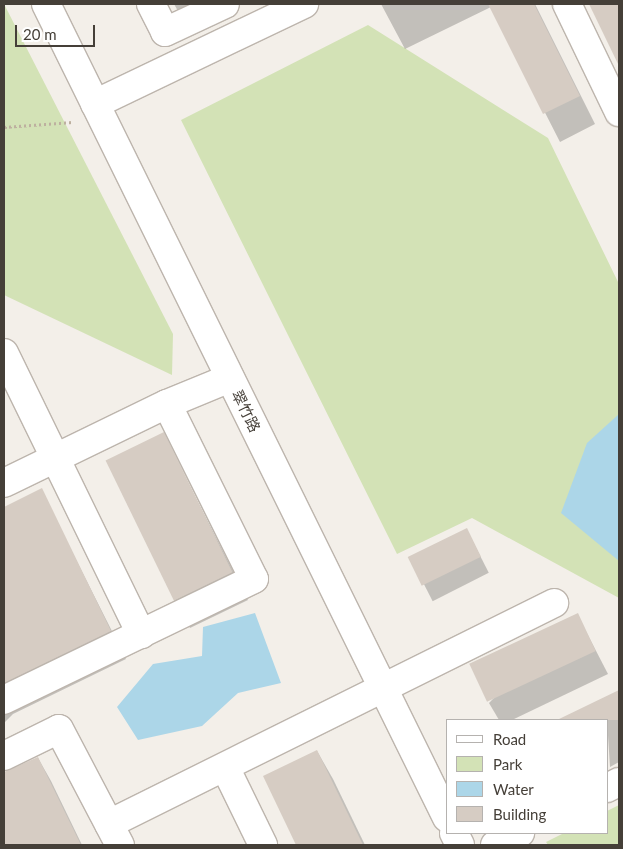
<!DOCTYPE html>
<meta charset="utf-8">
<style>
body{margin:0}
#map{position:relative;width:623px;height:849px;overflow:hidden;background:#f3efe9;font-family:Lato,"Noto Sans SC",sans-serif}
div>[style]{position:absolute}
.green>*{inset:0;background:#d3e2b6}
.water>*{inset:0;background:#acd6e8}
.shadow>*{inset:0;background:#0003;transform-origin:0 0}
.building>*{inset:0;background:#d6ccc3;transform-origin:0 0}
.path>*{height:3px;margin-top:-1.5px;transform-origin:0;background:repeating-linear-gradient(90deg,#bdb09f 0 2.5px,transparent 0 5px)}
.roads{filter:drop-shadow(1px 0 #bdb5ad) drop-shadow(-1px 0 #bdb5ad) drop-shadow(0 1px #bdb5ad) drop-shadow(0 -1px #bdb5ad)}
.minor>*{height:28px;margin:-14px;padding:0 14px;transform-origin:14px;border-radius:14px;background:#fff}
span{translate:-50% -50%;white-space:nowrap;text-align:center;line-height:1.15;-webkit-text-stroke:4px #fff;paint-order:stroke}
.street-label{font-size:15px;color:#453f38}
.frame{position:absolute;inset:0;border:5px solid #453f38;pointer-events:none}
.legend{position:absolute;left:446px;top:719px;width:162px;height:115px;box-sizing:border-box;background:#fff;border:1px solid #b5b2af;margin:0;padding:6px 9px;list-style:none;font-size:15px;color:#453f38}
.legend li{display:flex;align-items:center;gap:10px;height:25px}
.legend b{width:25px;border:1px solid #b5b2af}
.scale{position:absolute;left:15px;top:25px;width:80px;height:22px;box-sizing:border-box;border:2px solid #453f38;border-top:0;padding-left:6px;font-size:15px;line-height:18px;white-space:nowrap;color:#453f38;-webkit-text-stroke:4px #fff;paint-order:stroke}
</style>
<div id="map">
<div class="green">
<i style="clip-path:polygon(4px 4px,173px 334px,172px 375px,4px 295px)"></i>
<i style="clip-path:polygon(368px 25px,548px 138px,619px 284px,619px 598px,472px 518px,397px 554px,181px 120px)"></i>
<i style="clip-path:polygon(619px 805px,619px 845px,548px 845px,546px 842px,564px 833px,607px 833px,607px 811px)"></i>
</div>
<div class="water">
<i style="clip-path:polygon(619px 414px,619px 561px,561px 513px,587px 443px)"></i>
<i style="clip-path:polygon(255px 613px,281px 683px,238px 693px,202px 726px,138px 740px,117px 707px,153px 664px,202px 656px,203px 627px)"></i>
</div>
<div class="shadow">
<i style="clip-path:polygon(174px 4px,229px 4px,187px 27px)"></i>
<i style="clip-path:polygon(381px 4px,535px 4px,595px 124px,560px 142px,491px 7px,405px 49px)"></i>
<i style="clip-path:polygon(590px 4px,619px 4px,619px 63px)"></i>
<i style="clip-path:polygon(163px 434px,248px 600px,190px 628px,174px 600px)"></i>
<i style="clip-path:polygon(41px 490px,126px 659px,13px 714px,4px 723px,4px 508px)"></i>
<i style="left:467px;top:530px;width:48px;height:63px;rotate:63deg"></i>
<i style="clip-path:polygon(577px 614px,608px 674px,512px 720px,499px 720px,489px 703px)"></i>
<i style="clip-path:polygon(619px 691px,619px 762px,610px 767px,607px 720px,585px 720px,580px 710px)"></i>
<i style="clip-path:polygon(317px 751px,333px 779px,365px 845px,298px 845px,265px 776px)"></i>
<i style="clip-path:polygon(38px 758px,51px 781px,82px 845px,4px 845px,4px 774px)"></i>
</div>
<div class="building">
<i style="clip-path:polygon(488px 4px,534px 4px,580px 96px,543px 114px)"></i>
<i style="clip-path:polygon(589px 4px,619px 4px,619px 66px)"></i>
<i style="left:164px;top:432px;width:156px;height:65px;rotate:64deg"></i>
<i style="clip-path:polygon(42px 488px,111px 631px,4px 683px,4px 507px)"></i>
<i style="left:467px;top:528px;width:32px;height:66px;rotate:64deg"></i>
<i style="left:578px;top:613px;width:42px;height:120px;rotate:65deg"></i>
<i style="clip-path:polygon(619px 690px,619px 720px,557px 720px)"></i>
<i style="clip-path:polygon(317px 750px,363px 845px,296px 845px,263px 776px)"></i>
<i style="clip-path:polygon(38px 757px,81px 845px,4px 845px,4px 772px)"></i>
</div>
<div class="path">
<i style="left:4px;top:127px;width:69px;rotate:-4.1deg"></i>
</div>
<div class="roads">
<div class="minor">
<i style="left:46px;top:4px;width:907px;rotate:63.77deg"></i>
<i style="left:151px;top:4px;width:31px;rotate:63deg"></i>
<i style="left:165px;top:32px;width:66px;rotate:-25deg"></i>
<i style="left:567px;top:4px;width:120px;rotate:64.3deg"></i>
<i style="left:95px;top:104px;width:232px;rotate:-25.6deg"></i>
<i style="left:4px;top:353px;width:313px;rotate:64deg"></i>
<i style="left:167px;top:404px;width:68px;rotate:-22.4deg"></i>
<i style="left:4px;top:483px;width:181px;rotate:-25.9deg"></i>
<i style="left:167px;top:404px;width:195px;rotate:63.6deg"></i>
<i style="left:254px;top:579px;width:278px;rotate:154.2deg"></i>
<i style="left:4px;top:756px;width:61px;rotate:-26.1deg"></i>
<i style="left:59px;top:729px;width:131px;rotate:62.3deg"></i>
<i style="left:225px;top:767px;width:87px;rotate:64deg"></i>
<i style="left:607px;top:788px;width:13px;rotate:-27deg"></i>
<i style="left:109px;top:824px;width:497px;rotate:-26.4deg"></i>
<i style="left:454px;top:833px;width:13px;rotate:63deg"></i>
<i style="left:495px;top:845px;width:28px;rotate:-26deg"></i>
</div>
</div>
<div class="street-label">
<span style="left:246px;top:411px;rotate:64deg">翠竹路</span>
</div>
<div class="frame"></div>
<ul class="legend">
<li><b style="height:6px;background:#fff"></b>Road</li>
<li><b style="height:14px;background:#d3e2b6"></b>Park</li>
<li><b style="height:14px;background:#acd6e8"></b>Water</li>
<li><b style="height:14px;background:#d6ccc3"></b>Building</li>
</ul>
<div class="scale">20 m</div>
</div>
